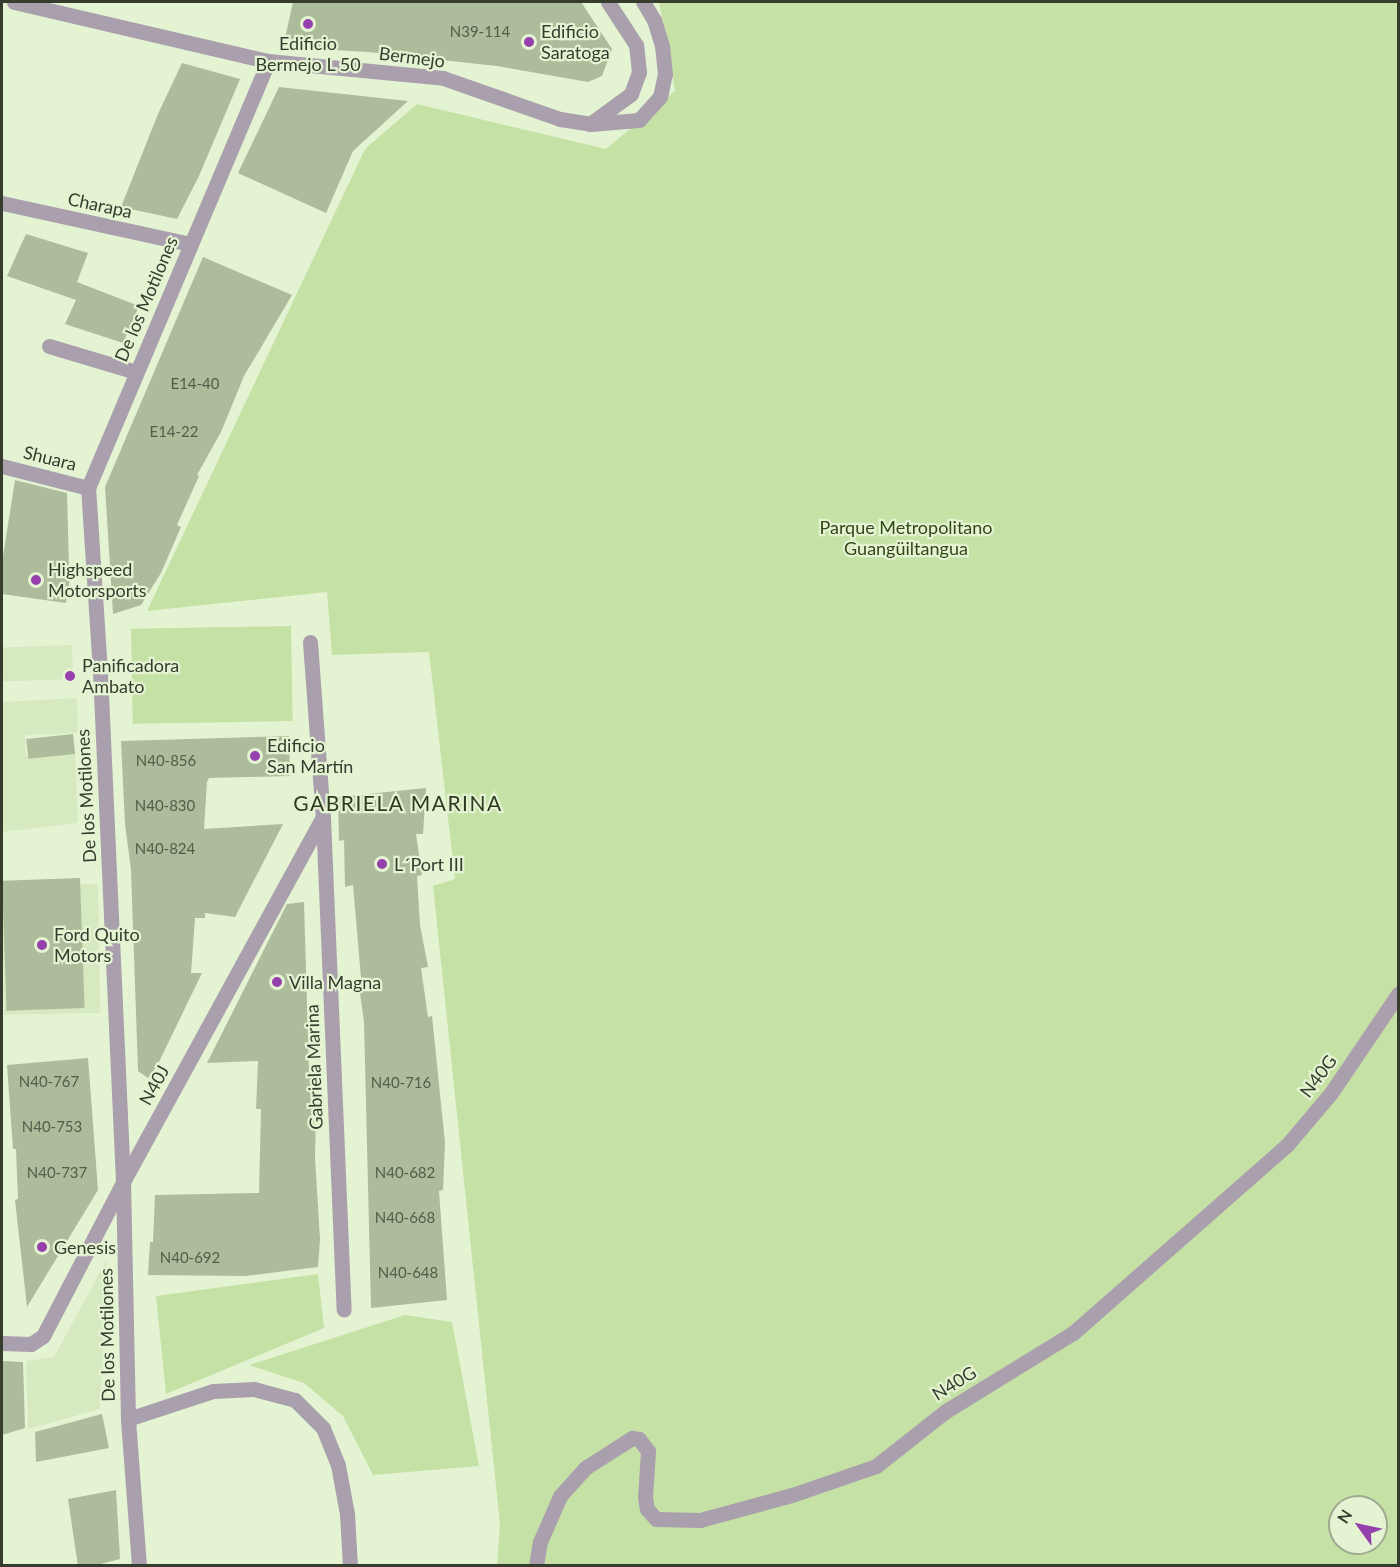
<!DOCTYPE html>
<meta charset="utf-8">
<style>
body{margin:0}
#map{position:relative;width:1400px;height:1567px;overflow:hidden;background:#e4f4d2;font-family:Lato,sans-serif}
div>[style]{position:absolute}
.built>*{inset:0;background:#d7e9c1;transform-origin:0 0}
.green>*{inset:0;background:#c6e1a5;transform-origin:0 0}
.building>*{inset:0;background:#adbc9b;transform-origin:0 0}
.minor>*{height:15px;margin:-7.5px;padding:0 7.5px;transform-origin:7.5px;border-radius:7.5px;background:#aaa0ad}
.dots>*{width:16px;height:16px;translate:-50% -50%;box-sizing:border-box;border:3px solid #e4f4d2;border-radius:50%}
span{translate:-50% -50%;white-space:nowrap;text-align:center;line-height:1.15;-webkit-text-stroke:4.5px #e4f4d2;paint-order:stroke}
.number-label{font-size:15px;color:#545d4a}
.number-label span{-webkit-text-stroke-width:0}
.poi-label{font-size:18px;color:#363d2f}
.left{translate:0 -50%;text-align:left}
.street-label{font-size:18px;color:#363d2f}
.park-label{font-size:18px;color:#344718}
.quarter-label{font-size:21px;color:#2f3b20;letter-spacing:1.5px}
.frame{position:absolute;inset:0;border:3px solid #363d2f;pointer-events:none}
.north{position:absolute;left:1328px;top:1495px;width:60px;height:60px;box-sizing:border-box;background:#e4f4d2;border:2px solid #9eab91;border-radius:50%;rotate:303deg;font-size:16px;font-weight:700;line-height:24px;text-align:center;color:#363d2f}
.north::after{content:'';display:block;margin:auto;width:21px;height:27px;background:#9640ad;clip-path:polygon(50% 0,100% 100%,50% 72%,0 100%)}
</style>
<div id="map">
<div class="built">
<i style="left:72px;top:645px;width:34px;height:70px;rotate:88deg"></i>
<i style="clip-path:polygon(77px 698px,78px 733px,25px 735px,26px 756px,75px 754px,78px 823px,2px 832px,2px 702px)"></i>
<i style="left:98px;top:884px;width:129px;height:96px;rotate:89deg"></i>
<i style="clip-path:polygon(107px 1259px,100px 1409px,28px 1429px,26px 1361px,54px 1357px)"></i>
</div>
<div class="green">
<i style="clip-path:polygon(evenodd,659px 2px,1398px 2px,1398px 1565px,497px 1565px,500px 1524px,433px 886px,455px 879px,429px 652px,332px 655px,327px 592px,147px 611px,365px 149px,417px 104px,606px 149px,675px 91px,659px 2px,1340px 1507px,1376px 1507px,1376px 1543px,1340px 1543px,1340px 1507px)"></i>
<i style="left:291px;top:626px;width:95px;height:160px;rotate:89deg"></i>
<i style="clip-path:polygon(318px 1274px,324px 1328px,166px 1394px,156px 1296px)"></i>
<i style="clip-path:polygon(405px 1315px,452px 1322px,479px 1466px,373px 1475px,343px 1416px,304px 1383px,249px 1365px)"></i>
</div>
<div class="building">
<i style="clip-path:polygon(293px 2px,581px 2px,612px 49px,602px 76px,588px 82px,497px 66px,368px 52px,283px 47px)"></i>
<i style="clip-path:polygon(182px 63px,240px 79px,199px 176px,177px 219px,121px 207px,158px 114px)"></i>
<i style="clip-path:polygon(279px 87px,408px 101px,353px 151px,326px 213px,238px 173px)"></i>
<i style="clip-path:polygon(26px 234px,88px 253px,77px 282px,139px 306px,123px 343px,65px 324px,76px 300px,7px 276px)"></i>
<i style="clip-path:polygon(203px 257px,292px 295px,244px 376px,221px 432px,197px 475px,199px 476px,177px 525px,181px 527px,161px 573px,141px 605px,113px 614px,105px 487px)"></i>
<i style="clip-path:polygon(15px 480px,67px 493px,69px 567px,72px 567px,66px 603px,2px 594px,2px 563px)"></i>
<i style="left:73px;top:734px;width:20px;height:47px;rotate:84deg"></i>
<i style="clip-path:polygon(289px 736px,290px 776px,209px 778px,207px 782px,204px 829px,283px 824px,235px 917px,205px 913px,205px 918px,195px 918px,191px 973px,202px 973px,157px 1066px,148px 1078px,138px 1071px,131px 870px,125px 824px,121px 741px)"></i>
<i style="clip-path:polygon(426px 788px,423px 834px,416px 834px,422px 875px,417px 876px,420px 925px,428px 967px,421px 968px,428px 1017px,432px 1016px,445px 1143px,443px 1190px,439px 1191px,447px 1300px,371px 1308px,364px 1022px,358px 979px,361px 978px,353px 885px,345px 887px,344px 840px,339px 841px,338px 797px)"></i>
<i style="left:80px;top:878px;width:130px;height:78px;rotate:88deg"></i>
<i style="clip-path:polygon(304px 902px,309px 1072px,314px 1072px,316px 1116px,315px 1158px,320px 1239px,318px 1267px,245px 1276px,148px 1275px,150px 1242px,153px 1242px,155px 1195px,259px 1193px,261px 1109px,256px 1109px,258px 1061px,207px 1063px,287px 904px)"></i>
<i style="clip-path:polygon(88px 1058px,98px 1190px,27px 1307px,15px 1200px,18px 1199px,16px 1149px,13px 1149px,7px 1065px)"></i>
<i style="clip-path:polygon(2px 1361px,23px 1362px,25px 1428px,2px 1435px)"></i>
<i style="clip-path:polygon(102px 1414px,109px 1448px,36px 1462px,35px 1432px)"></i>
<i style="clip-path:polygon(116px 1490px,120px 1559px,93px 1566px,78px 1566px,68px 1499px)"></i>
</div>
<div class="minor">
<i style="left:14px;top:2px;width:261px;rotate:13.1deg"></i>
<i style="left:268px;top:61px;width:176px;rotate:5.5deg"></i>
<i style="left:443px;top:78px;width:124px;rotate:19.3deg"></i>
<i style="left:560px;top:119px;width:30px;rotate:9deg"></i>
<i style="left:590px;top:124px;width:49px;rotate:-4.7deg"></i>
<i style="left:639px;top:120px;width:31px;rotate:-48deg"></i>
<i style="left:660px;top:97px;width:24px;rotate:-78deg"></i>
<i style="left:665px;top:74px;width:28px;rotate:-96deg"></i>
<i style="left:662px;top:46px;width:27px;rotate:-107deg"></i>
<i style="left:654px;top:20px;width:21px;rotate:-121deg"></i>
<i style="left:590px;top:124px;width:51px;rotate:-36.2deg"></i>
<i style="left:631px;top:94px;width:23px;rotate:-70deg"></i>
<i style="left:639px;top:72px;width:27px;rotate:-96deg"></i>
<i style="left:636px;top:45px;width:51px;rotate:-123.1deg"></i>
<i style="left:2px;top:203px;width:192px;rotate:12.3deg"></i>
<i style="left:49px;top:346px;width:91px;rotate:16.6deg"></i>
<i style="left:2px;top:466px;width:89px;rotate:14.3deg"></i>
<i style="left:310px;top:642px;width:175px;rotate:85.8deg"></i>
<i style="left:323px;top:817px;width:493px;rotate:87.6deg"></i>
<i style="left:2px;top:1343px;width:29px;rotate:2deg"></i>
<i style="left:31px;top:1344px;width:14px;rotate:-34deg"></i>
<i style="left:43px;top:1336px;width:174px;rotate:-62.5deg"></i>
<i style="left:123px;top:1182px;width:416px;rotate:-61.3deg"></i>
<i style="left:128px;top:1419px;width:89px;rotate:-18.2deg"></i>
<i style="left:213px;top:1391px;width:41px;rotate:-2.8deg"></i>
<i style="left:254px;top:1389px;width:42px;rotate:15deg"></i>
<i style="left:295px;top:1400px;width:40px;rotate:45deg"></i>
<i style="left:323px;top:1428px;width:40px;rotate:68deg"></i>
<i style="left:338px;top:1465px;width:50px;rotate:79.6deg"></i>
<i style="left:347px;top:1514px;width:52px;rotate:86.7deg"></i>
<i style="left:139px;top:1566px;width:147px;rotate:-94.3deg"></i>
<i style="left:128px;top:1419px;width:237px;rotate:-91.2deg"></i>
<i style="left:123px;top:1182px;width:511px;rotate:-92.58deg"></i>
<i style="left:100px;top:672px;width:184px;rotate:-93.7deg"></i>
<i style="left:88px;top:488px;width:463px;rotate:-67.1deg"></i>
<i style="left:536px;top:1566px;width:24px;rotate:-81deg"></i>
<i style="left:540px;top:1542px;width:50px;rotate:-66.5deg"></i>
<i style="left:560px;top:1496px;width:38px;rotate:-48deg"></i>
<i style="left:585px;top:1468px;width:56px;rotate:-32.6deg"></i>
<i style="left:632px;top:1438px;width:7px;rotate:8deg"></i>
<i style="left:639px;top:1439px;width:15px;rotate:53deg"></i>
<i style="left:648px;top:1451px;width:46px;rotate:93.7deg"></i>
<i style="left:645px;top:1497px;width:12px;rotate:81deg"></i>
<i style="left:647px;top:1509px;width:13px;rotate:48deg"></i>
<i style="left:656px;top:1519px;width:44px;rotate:1.3deg"></i>
<i style="left:700px;top:1520px;width:95px;rotate:-15.2deg"></i>
<i style="left:792px;top:1495px;width:89px;rotate:-19deg"></i>
<i style="left:876px;top:1466px;width:89px;rotate:-38.2deg"></i>
<i style="left:946px;top:1411px;width:149px;rotate:-31.6deg"></i>
<i style="left:1073px;top:1333px;width:285px;rotate:-41.3deg"></i>
<i style="left:1287px;top:1145px;width:68px;rotate:-49.8deg"></i>
<i style="left:1331px;top:1093px;width:120px;rotate:-55.9deg"></i>
</div>
<div class="dots">
<i style="left:308px;top:24px;background:#9640ad"></i>
<i style="left:529px;top:42px;background:#9640ad"></i>
<i style="left:36px;top:580px;background:#9640ad"></i>
<i style="left:70px;top:676px;background:#9640ad"></i>
<i style="left:255px;top:756px;background:#9640ad"></i>
<i style="left:382px;top:864px;background:#9640ad"></i>
<i style="left:42px;top:945px;background:#9640ad"></i>
<i style="left:277px;top:982px;background:#9640ad"></i>
<i style="left:42px;top:1247px;background:#9640ad"></i>
</div>
<div class="number-label">
<span style="left:480px;top:32px">N39-114</span>
<span style="left:195px;top:384px">E14-40</span>
<span style="left:174px;top:432px">E14-22</span>
<span style="left:166px;top:761px">N40-856</span>
<span style="left:165px;top:806px">N40-830</span>
<span style="left:165px;top:849px">N40-824</span>
<span style="left:49px;top:1082px">N40-767</span>
<span style="left:401px;top:1083px">N40-716</span>
<span style="left:52px;top:1127px">N40-753</span>
<span style="left:57px;top:1173px">N40-737</span>
<span style="left:405px;top:1173px">N40-682</span>
<span style="left:405px;top:1218px">N40-668</span>
<span style="left:190px;top:1258px">N40-692</span>
<span style="left:408px;top:1273px">N40-648</span>
</div>
<div class="poi-label">
<span class="left" style="left:541px;top:42px">Edificio<br>Saratoga</span>
<span style="left:308px;top:54px">Edificio<br>Bermejo L 50</span>
<span class="left" style="left:48px;top:580px">Highspeed<br>Motorsports</span>
<span class="left" style="left:82px;top:676px">Panificadora<br>Ambato</span>
<span class="left" style="left:267px;top:756px">Edificio<br>San Martín</span>
<span class="left" style="left:394px;top:864px">L´Port III</span>
<span class="left" style="left:54px;top:945px">Ford Quito<br>Motors</span>
<span class="left" style="left:289px;top:982px">Villa Magna</span>
<span class="left" style="left:54px;top:1247px">Genesis</span>
</div>
<div class="street-label">
<span style="left:412px;top:57px;rotate:7deg">Bermejo</span>
<span style="left:100px;top:205px;rotate:12deg">Charapa</span>
<span style="left:146px;top:299px;rotate:-67deg">De los Motilones</span>
<span style="left:50px;top:458px;rotate:14deg">Shuara</span>
<span style="left:86px;top:796px;rotate:-93deg">De los Motilones</span>
<span style="left:314px;top:1067px;rotate:-92deg">Gabriela Marina</span>
<span style="left:1318px;top:1076px;rotate:-53deg">N40G</span>
<span style="left:154px;top:1085px;rotate:-61deg">N40J</span>
<span style="left:107px;top:1335px;rotate:-91deg">De los Motilones</span>
<span style="left:954px;top:1383px;rotate:-32deg">N40G</span>
</div>
<div class="park-label">
<span style="left:906px;top:538px">Parque Metropolitano<br>Guangüiltangua</span>
</div>
<div class="quarter-label">
<span style="left:398px;top:803px">GABRIELA MARINA</span>
</div>
<div class="frame"></div>
<div class="north">N</div>
</div>
